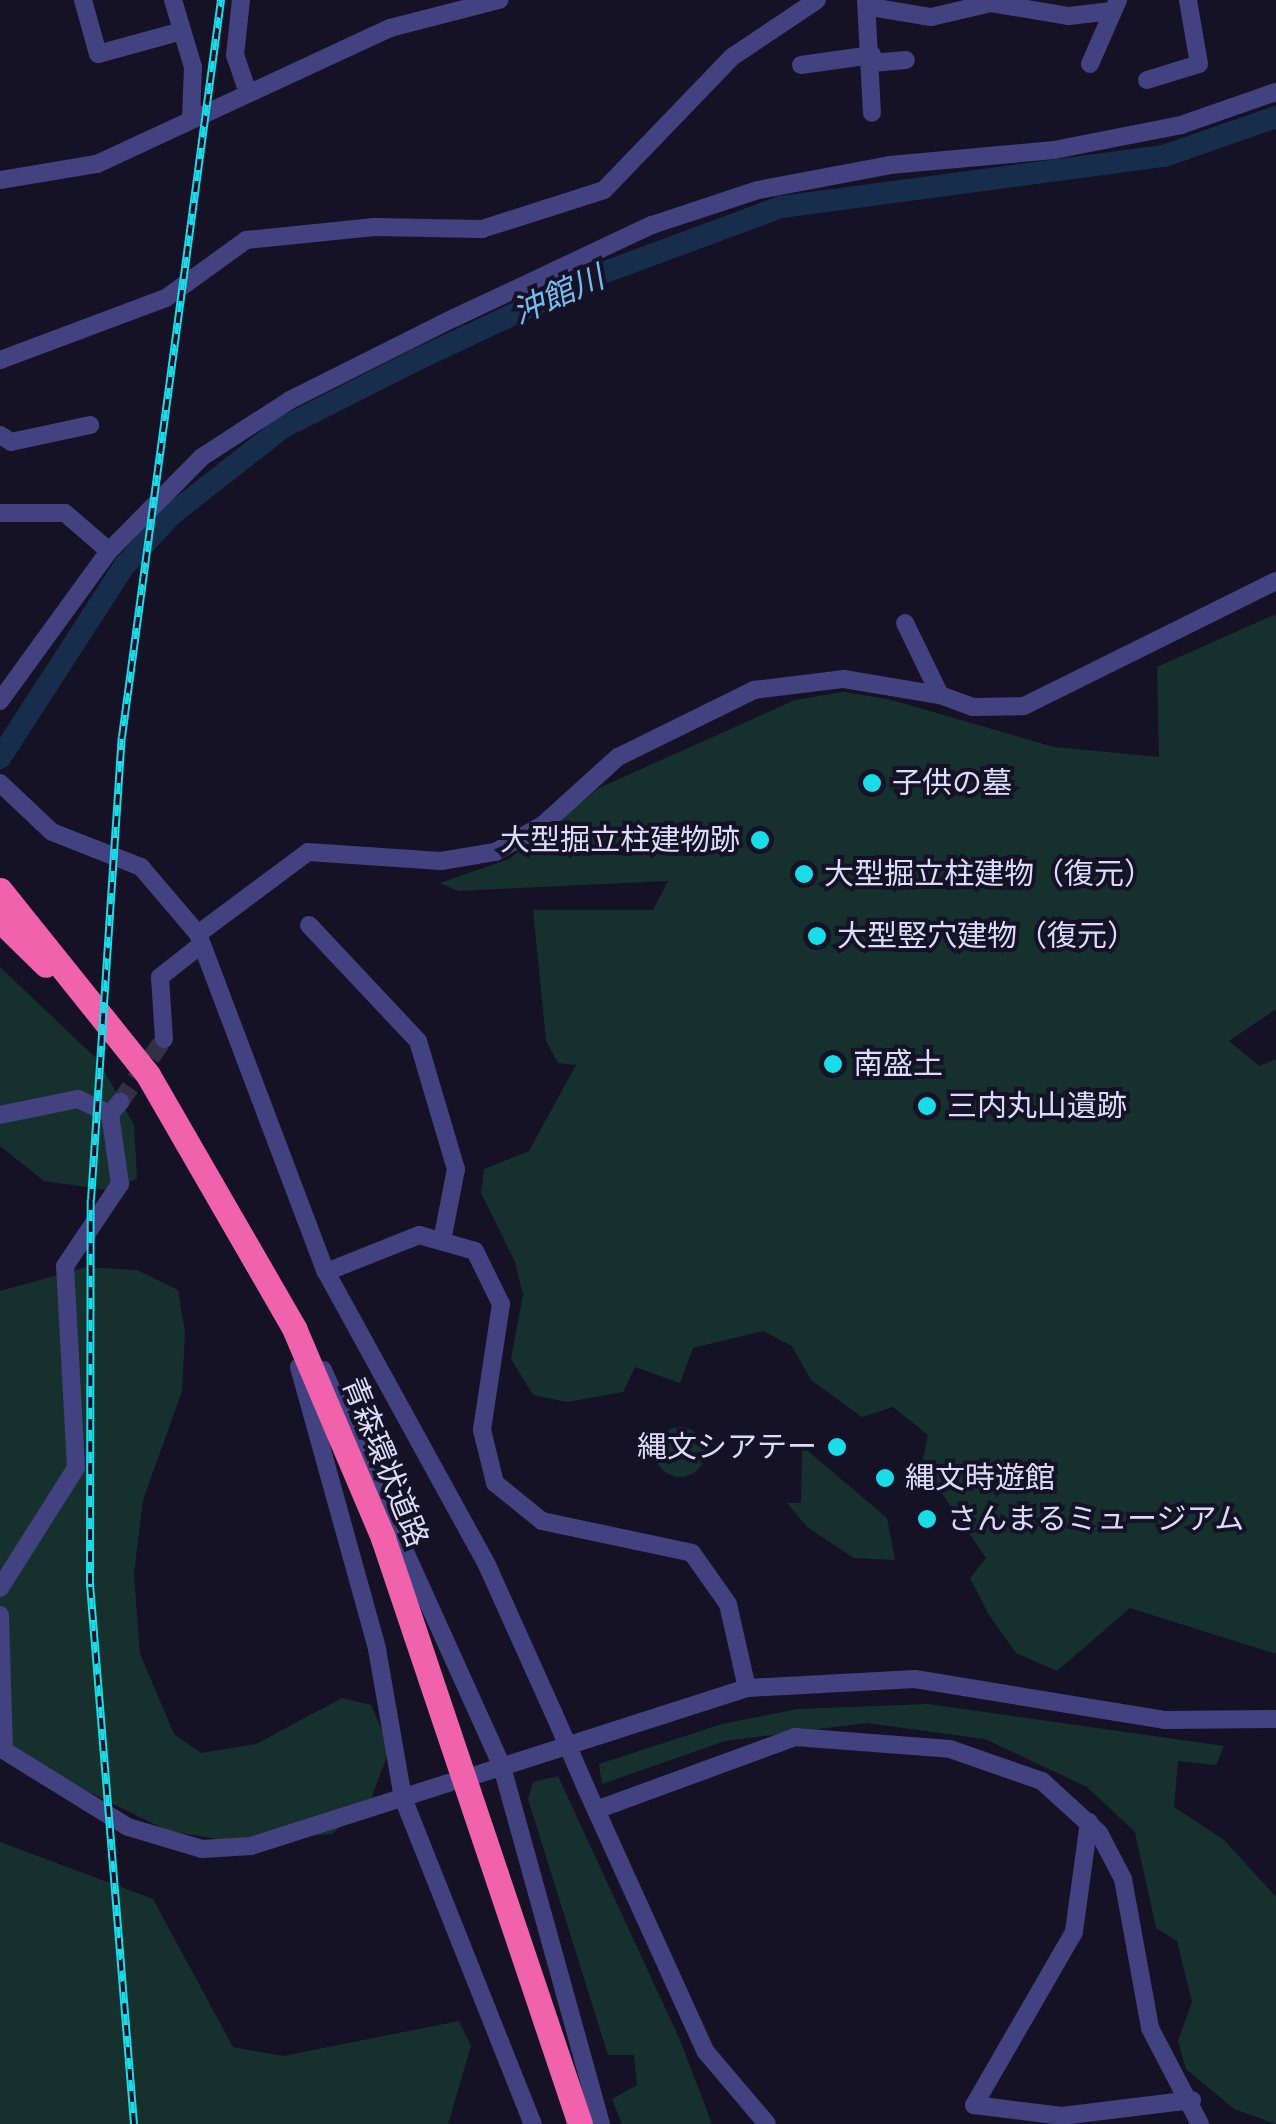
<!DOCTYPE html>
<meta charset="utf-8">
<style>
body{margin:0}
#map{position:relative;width:1276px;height:2124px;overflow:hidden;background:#151226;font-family:"Work Sans","Noto Sans JP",sans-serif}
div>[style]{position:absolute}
.green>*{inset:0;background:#16302e}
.round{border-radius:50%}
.river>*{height:22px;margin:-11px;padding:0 11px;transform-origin:11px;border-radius:11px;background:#162d4c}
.minor-tunnel>*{height:18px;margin-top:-9px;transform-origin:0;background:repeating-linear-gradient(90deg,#333046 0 18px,transparent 0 27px)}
.minor>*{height:18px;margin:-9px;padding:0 9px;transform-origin:9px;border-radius:9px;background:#424280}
.highway>*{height:25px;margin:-12.5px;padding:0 12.5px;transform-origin:12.5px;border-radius:12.5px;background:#f062ab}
.rail>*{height:8px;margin-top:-4px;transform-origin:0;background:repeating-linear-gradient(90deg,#151226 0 11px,#1adce8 0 22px);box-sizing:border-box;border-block:2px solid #1adce8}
.minor-bridge>*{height:18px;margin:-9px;padding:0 9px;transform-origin:9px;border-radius:9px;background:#424280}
.dots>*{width:28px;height:28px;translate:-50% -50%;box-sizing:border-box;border:5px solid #151226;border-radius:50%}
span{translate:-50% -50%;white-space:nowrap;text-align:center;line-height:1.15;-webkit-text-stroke:8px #151226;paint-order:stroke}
.poi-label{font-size:30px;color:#dddbfb}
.left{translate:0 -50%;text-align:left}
.right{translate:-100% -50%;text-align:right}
.street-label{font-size:30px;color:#dddbfb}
.water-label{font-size:32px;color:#73bcf1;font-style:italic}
</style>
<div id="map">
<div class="green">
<i style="clip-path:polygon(1276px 614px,1276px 1009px,1229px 1041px,1259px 1066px,1276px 1059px,1276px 1654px,1130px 1608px,1057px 1671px,1016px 1653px,989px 1615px,970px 1578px,986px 1558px,922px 1464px,928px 1435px,893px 1407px,862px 1417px,811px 1380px,792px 1346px,763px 1331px,693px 1348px,680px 1383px,635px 1367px,623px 1392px,567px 1402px,533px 1395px,511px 1359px,523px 1295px,515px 1262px,481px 1193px,484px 1169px,529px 1151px,576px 1065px,558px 1063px,546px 1041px,533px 910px,653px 910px,668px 881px,458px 891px,440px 883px,509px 859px,599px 788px,795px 700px,843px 692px,888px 699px,1054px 747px,1159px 757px,1157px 667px)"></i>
<i style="clip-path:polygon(0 967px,99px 1061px,134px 1125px,137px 1178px,113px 1191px,44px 1181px,0 1146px)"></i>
<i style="clip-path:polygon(87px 1267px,137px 1270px,178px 1290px,185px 1332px,182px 1391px,143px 1500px,134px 1574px,140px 1654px,174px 1734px,201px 1753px,256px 1744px,342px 1698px,371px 1705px,390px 1748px,371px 1799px,332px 1834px,242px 1843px,168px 1831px,0 1748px,0 1291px)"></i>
<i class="round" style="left:655px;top:1427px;width:50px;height:50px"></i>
<i style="clip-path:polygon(802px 1446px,887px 1518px,895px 1560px,854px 1558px,807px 1527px,787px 1503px,801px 1503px)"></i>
<i style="clip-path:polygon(928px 1704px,1224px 1746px,1216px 1765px,1178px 1761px,1174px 1807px,1224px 1840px,1276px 1897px,1276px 2124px,1234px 2109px,1186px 2069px,1178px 2041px,1192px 2002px,1177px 1941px,1156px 1928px,1135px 1832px,1087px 1787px,985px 1739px,866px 1723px,725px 1741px,602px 1784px,599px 1764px,722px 1724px,798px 1709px)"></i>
<i style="clip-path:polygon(558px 1776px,680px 2040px,712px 2124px,622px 2124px,612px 2099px,637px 2085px,634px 2055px,608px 2055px,528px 1799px,533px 1782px)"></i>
<i style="clip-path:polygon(0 1842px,153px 1899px,233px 2047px,283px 2056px,459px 2021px,471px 2046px,448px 2124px,0 2124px)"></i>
</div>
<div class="river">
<i style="left:0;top:758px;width:230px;rotate:-57.1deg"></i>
<i style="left:125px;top:565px;width:68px;rotate:-47.4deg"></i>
<i style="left:171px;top:515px;width:141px;rotate:-38.1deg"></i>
<i style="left:282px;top:428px;width:150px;rotate:-26.9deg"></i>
<i style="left:416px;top:360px;width:203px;rotate:-25.1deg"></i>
<i style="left:600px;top:274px;width:193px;rotate:-20.3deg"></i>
<i style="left:781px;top:207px;width:386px;rotate:-7.6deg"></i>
<i style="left:1164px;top:156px;width:119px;rotate:-19.2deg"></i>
</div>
<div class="minor-tunnel">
<i style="left:120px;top:1102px;width:77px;rotate:-55.1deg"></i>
</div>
<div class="minor">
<i style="left:83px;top:0;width:56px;rotate:74.5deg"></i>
<i style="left:98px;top:54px;width:87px;rotate:-15.3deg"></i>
<i style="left:173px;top:0;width:70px;rotate:73.4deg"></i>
<i style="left:193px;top:67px;width:53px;rotate:92.2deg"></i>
<i style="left:241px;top:0;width:55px;rotate:96.2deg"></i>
<i style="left:235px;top:55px;width:39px;rotate:71deg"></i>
<i style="left:866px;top:0;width:113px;rotate:87deg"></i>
<i style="left:871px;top:7px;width:61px;rotate:9.5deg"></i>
<i style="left:931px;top:17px;width:62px;rotate:-13.1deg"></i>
<i style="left:991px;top:3px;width:79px;rotate:9.5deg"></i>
<i style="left:1069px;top:16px;width:43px;rotate:-6.6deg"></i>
<i style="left:872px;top:63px;width:34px;rotate:-5deg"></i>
<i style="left:1090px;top:64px;width:70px;rotate:-66.4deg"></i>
<i style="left:801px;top:65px;width:72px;rotate:-8deg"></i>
<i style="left:1147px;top:80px;width:54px;rotate:-17.1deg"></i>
<i style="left:1199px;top:64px;width:65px;rotate:-99.8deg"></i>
<i style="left:0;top:180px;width:98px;rotate:-9.4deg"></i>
<i style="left:97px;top:164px;width:323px;rotate:-24.9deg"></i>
<i style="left:390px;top:28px;width:113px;rotate:-14.4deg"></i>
<i style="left:0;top:360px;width:177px;rotate:-20.5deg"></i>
<i style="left:166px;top:298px;width:99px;rotate:-35.9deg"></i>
<i style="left:246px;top:240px;width:129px;rotate:-5.8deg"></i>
<i style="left:374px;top:227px;width:108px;rotate:1.1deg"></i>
<i style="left:482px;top:229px;width:128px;rotate:-17.7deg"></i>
<i style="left:604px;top:190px;width:185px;rotate:-46.1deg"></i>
<i style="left:732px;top:57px;width:102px;rotate:-33.8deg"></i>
<i style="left:0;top:435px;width:13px;rotate:32deg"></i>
<i style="left:11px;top:442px;width:81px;rotate:-12.1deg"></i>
<i style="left:0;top:513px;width:65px"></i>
<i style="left:65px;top:513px;width:58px;rotate:40.8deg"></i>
<i style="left:905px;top:623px;width:80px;rotate:64.1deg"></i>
<i style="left:940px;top:695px;width:35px;rotate:20deg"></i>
<i style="left:973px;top:707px;width:51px;rotate:-1.1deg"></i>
<i style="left:1024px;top:706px;width:281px;rotate:-26.4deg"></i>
<i style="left:0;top:701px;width:185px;rotate:-54deg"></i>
<i style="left:109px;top:551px;width:132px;rotate:-45.3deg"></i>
<i style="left:202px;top:457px;width:105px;rotate:-32.9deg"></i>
<i style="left:290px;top:400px;width:183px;rotate:-26.6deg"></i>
<i style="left:454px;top:318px;width:219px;rotate:-25.2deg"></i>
<i style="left:652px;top:225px;width:112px;rotate:-18.3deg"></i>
<i style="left:758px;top:190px;width:134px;rotate:-10.7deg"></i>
<i style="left:890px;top:165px;width:165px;rotate:-5.2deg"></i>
<i style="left:1054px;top:150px;width:129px;rotate:-11.1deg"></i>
<i style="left:1181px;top:125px;width:101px;rotate:-19.2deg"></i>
<i style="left:0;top:783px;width:71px;rotate:43.3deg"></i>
<i style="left:52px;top:832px;width:96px;rotate:21.5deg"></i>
<i style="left:141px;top:867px;width:88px;rotate:49.6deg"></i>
<i style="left:198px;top:934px;width:361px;rotate:69.3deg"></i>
<i style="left:326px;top:1272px;width:334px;rotate:61.2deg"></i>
<i style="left:487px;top:1565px;width:163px;rotate:65.8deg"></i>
<i style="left:309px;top:925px;width:159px;rotate:46.8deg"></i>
<i style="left:418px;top:1041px;width:134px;rotate:73.5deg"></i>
<i style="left:456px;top:1169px;width:68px;rotate:101deg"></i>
<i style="left:198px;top:934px;width:137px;rotate:-36.7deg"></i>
<i style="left:308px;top:852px;width:133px;rotate:3.9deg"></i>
<i style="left:441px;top:861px;width:55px;rotate:-9.5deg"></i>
<i style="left:495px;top:852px;width:56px;rotate:-29.7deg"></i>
<i style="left:544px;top:824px;width:100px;rotate:-42.2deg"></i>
<i style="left:618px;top:757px;width:152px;rotate:-26.2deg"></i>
<i style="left:754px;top:690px;width:91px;rotate:-7deg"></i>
<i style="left:844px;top:679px;width:97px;rotate:9.5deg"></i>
<i style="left:164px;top:1039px;width:62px;rotate:-93.7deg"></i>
<i style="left:160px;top:977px;width:53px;rotate:-38.2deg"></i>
<i style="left:0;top:1115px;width:80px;rotate:-11.6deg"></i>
<i style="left:78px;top:1099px;width:35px;rotate:25deg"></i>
<i style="left:326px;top:1272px;width:100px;rotate:-21.7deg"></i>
<i style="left:419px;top:1235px;width:58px;rotate:15.9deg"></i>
<i style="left:475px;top:1251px;width:59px;rotate:63.9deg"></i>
<i style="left:501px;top:1304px;width:127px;rotate:98.6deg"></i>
<i style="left:482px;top:1430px;width:55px;rotate:76.2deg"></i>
<i style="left:495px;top:1483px;width:60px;rotate:39deg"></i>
<i style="left:542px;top:1521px;width:153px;rotate:12deg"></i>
<i style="left:692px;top:1553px;width:62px;rotate:54.8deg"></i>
<i style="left:728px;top:1604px;width:86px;rotate:77.3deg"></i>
<i style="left:747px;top:1688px;width:168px;rotate:-3.1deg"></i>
<i style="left:915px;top:1679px;width:254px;rotate:9.3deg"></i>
<i style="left:1166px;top:1720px;width:110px;rotate:-0.5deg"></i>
<i style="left:299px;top:1367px;width:293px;rotate:74.5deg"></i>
<i style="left:377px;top:1649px;width:151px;rotate:80.1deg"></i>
<i style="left:403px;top:1798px;width:351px;rotate:68.3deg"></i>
<i style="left:323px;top:1370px;width:435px;rotate:65.7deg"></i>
<i style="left:502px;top:1767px;width:370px;rotate:74.5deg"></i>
<i style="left:0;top:1588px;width:142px;rotate:-57.7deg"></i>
<i style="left:76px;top:1468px;width:202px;rotate:-93.1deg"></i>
<i style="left:65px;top:1266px;width:99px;rotate:-56.1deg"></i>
<i style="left:120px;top:1184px;width:71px;rotate:-98.1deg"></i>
<i style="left:110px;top:1114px;width:16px;rotate:-50deg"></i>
<i style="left:0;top:1615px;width:135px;rotate:88.3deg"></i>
<i style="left:0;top:1748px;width:150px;rotate:31.7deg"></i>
<i style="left:128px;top:1827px;width:77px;rotate:16.6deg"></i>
<i style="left:202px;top:1849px;width:49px;rotate:-3.5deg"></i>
<i style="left:251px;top:1846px;width:208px;rotate:-17.7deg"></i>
<i style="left:476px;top:1775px;width:285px;rotate:-17.8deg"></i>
<i style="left:586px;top:1788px;width:290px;rotate:65.6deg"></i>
<i style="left:706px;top:2052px;width:94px;rotate:49.7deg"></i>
<i style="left:596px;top:1810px;width:212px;rotate:-20.1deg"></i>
<i style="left:795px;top:1737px;width:155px;rotate:4.4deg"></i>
<i style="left:950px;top:1749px;width:97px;rotate:19.2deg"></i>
<i style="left:1042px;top:1781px;width:77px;rotate:42.4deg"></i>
<i style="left:1099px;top:1833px;width:52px;rotate:62.4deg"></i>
<i style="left:1123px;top:1879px;width:151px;rotate:79.7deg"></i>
<i style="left:1150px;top:2028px;width:108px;rotate:62.5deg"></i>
<i style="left:1089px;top:1822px;width:111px;rotate:97.8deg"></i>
<i style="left:1074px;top:1932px;width:200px;rotate:120deg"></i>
<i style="left:974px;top:2105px;width:89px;rotate:7.1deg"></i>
<i style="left:1062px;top:2116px;width:131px;rotate:-7deg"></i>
</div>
<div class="highway">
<i style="left:0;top:890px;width:237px;rotate:51.3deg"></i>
<i style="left:148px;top:1075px;width:292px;rotate:60deg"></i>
<i style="left:294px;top:1328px;width:228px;rotate:67deg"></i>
<i style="left:383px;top:1538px;width:618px;rotate:71.42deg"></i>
<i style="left:0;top:920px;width:64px;rotate:44.4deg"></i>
</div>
<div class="rail">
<i style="left:134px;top:2124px;width:542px;rotate:-94.66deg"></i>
<i style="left:90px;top:1584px;width:384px;rotate:-89.9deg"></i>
<i style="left:91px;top:1200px;width:464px;rotate:-86.2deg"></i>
<i style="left:122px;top:737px;width:744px;rotate:-82.35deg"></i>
</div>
<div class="minor-bridge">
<i style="left:554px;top:1714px;width:81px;rotate:66.6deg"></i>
</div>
<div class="dots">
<i style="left:872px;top:783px;background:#1adce8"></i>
<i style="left:760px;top:840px;background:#1adce8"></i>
<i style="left:804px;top:874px;background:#1adce8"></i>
<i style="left:817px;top:936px;background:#1adce8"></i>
<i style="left:833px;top:1064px;background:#1adce8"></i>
<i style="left:927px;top:1106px;background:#1adce8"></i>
<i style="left:837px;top:1447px;background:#1adce8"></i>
<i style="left:885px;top:1478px;background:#1adce8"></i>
<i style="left:927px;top:1519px;background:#1adce8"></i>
</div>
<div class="poi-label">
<span class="left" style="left:892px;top:783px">子供の墓</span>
<span class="right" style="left:740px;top:840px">大型掘立柱建物跡</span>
<span class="left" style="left:824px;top:874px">大型掘立柱建物（復元）</span>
<span class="left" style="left:837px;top:936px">大型竪穴建物（復元）</span>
<span class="left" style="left:853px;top:1064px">南盛土</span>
<span class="left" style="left:947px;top:1106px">三内丸山遺跡</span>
<span class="right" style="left:817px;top:1447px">縄文シアテー</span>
<span class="left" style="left:905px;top:1478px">縄文時遊館</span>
<span class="left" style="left:947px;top:1519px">さんまるミュージアム</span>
</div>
<div class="street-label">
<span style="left:385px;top:1462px;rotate:68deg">青森環状道路</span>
</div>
<div class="water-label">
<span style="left:558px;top:295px;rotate:-24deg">沖館川</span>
</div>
</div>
